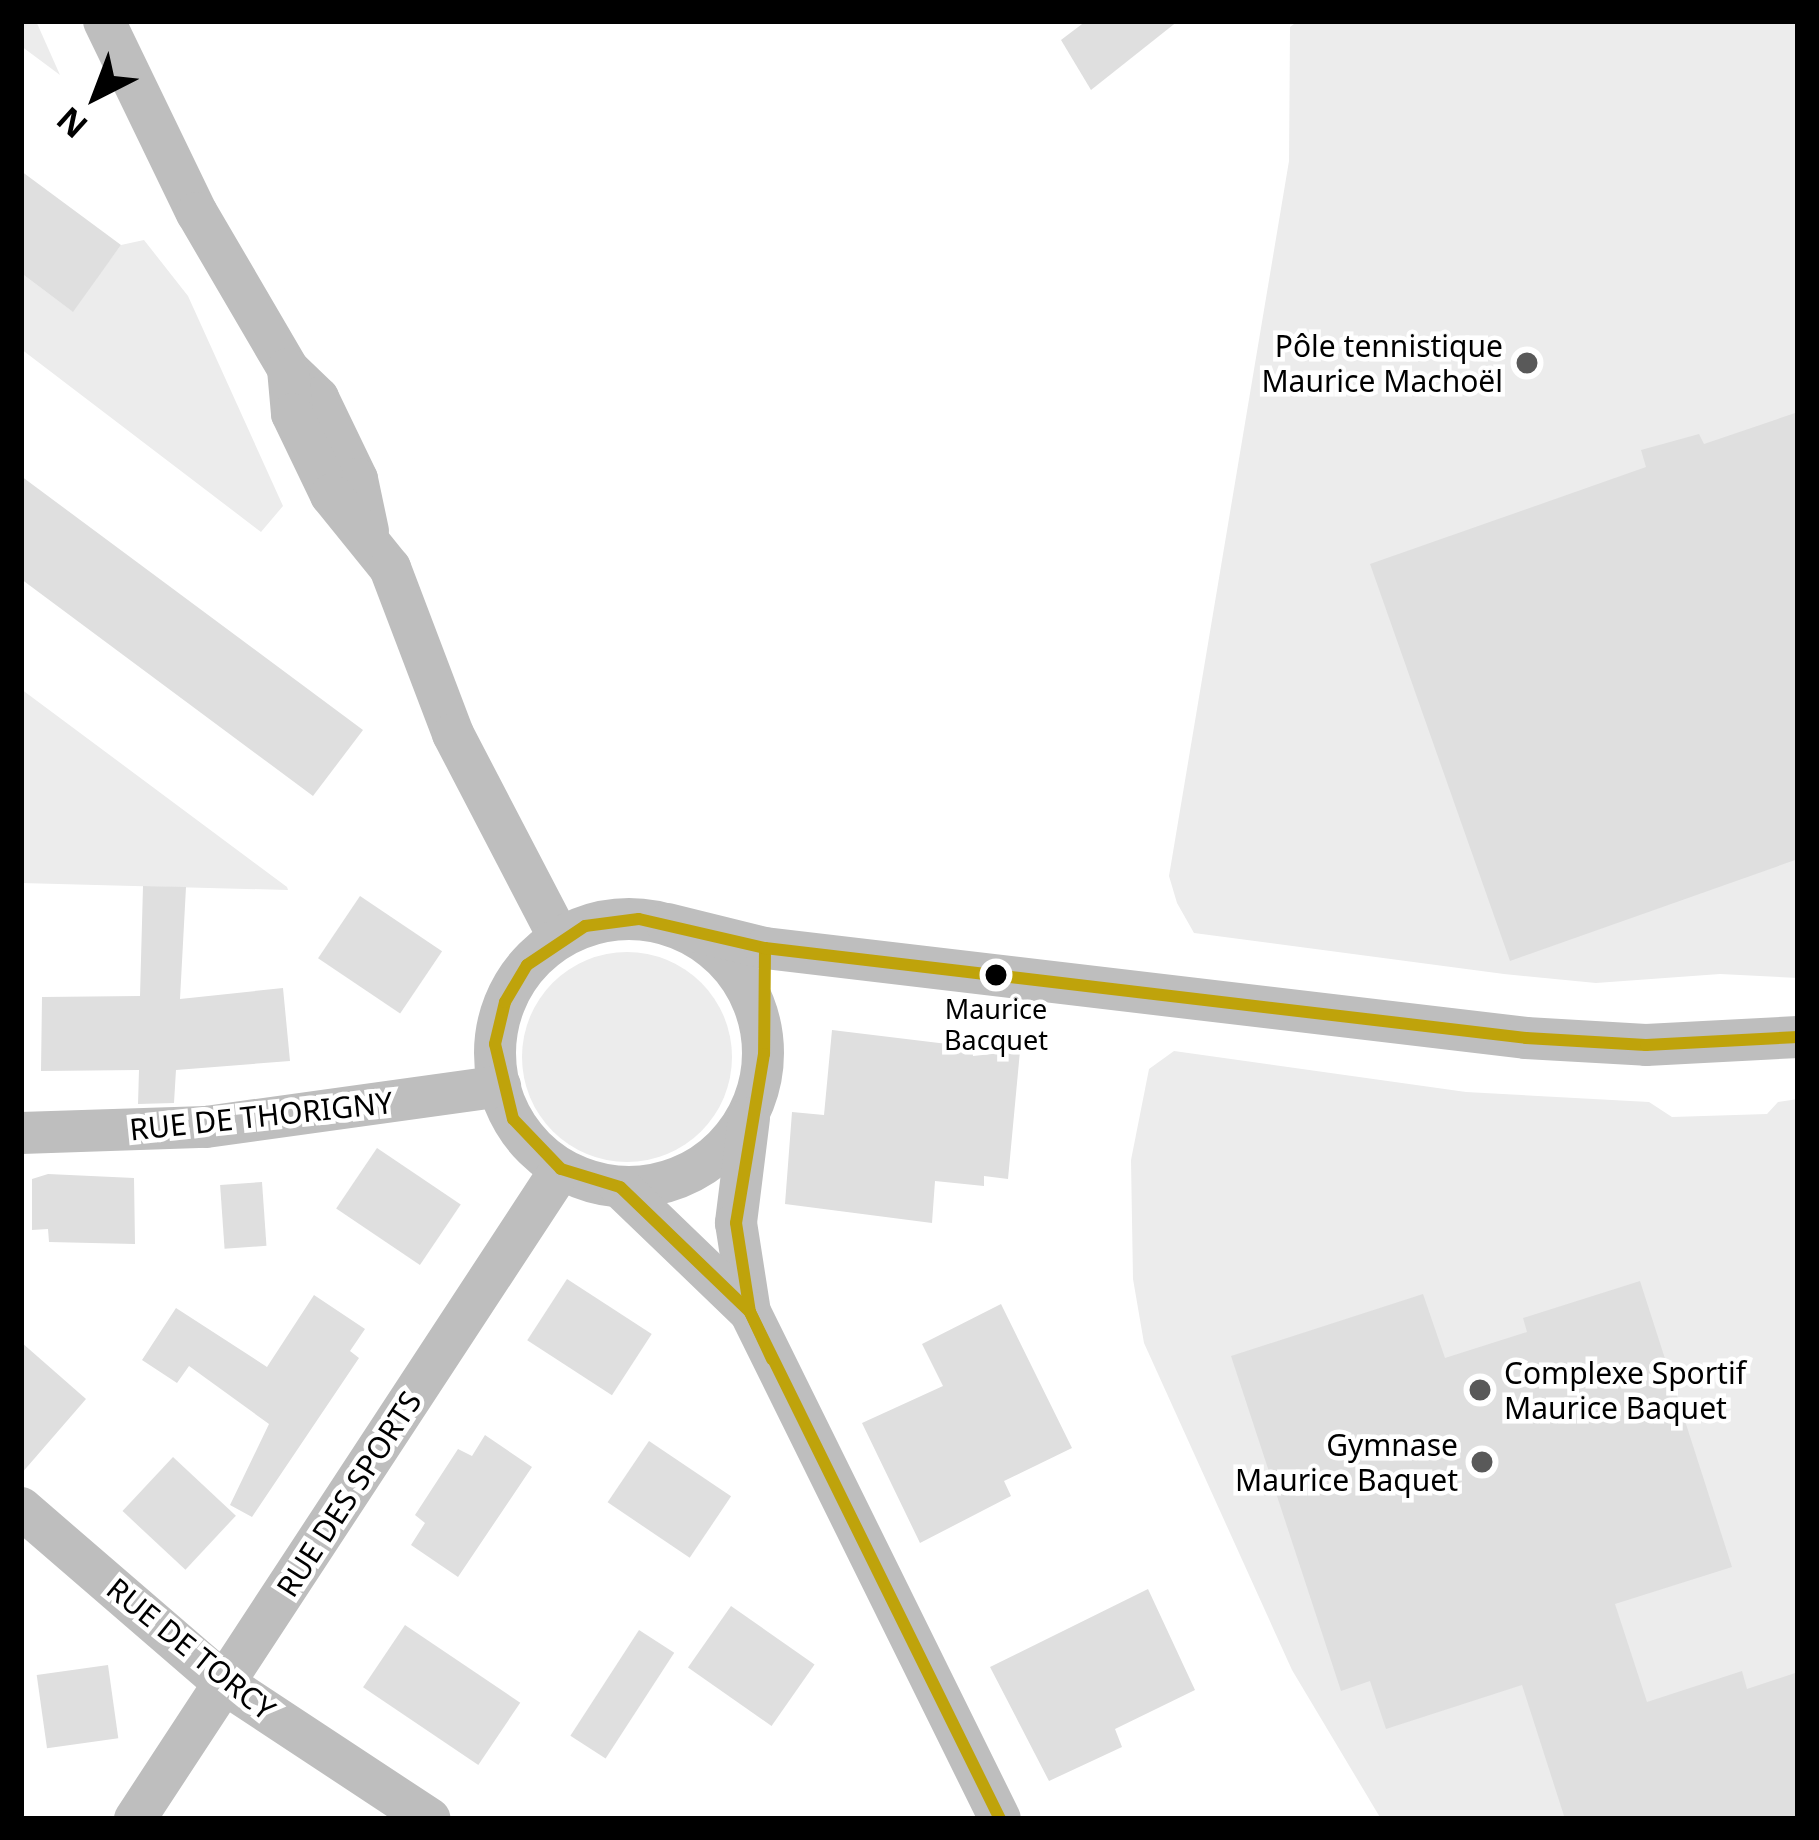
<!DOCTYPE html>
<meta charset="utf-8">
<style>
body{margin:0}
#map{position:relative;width:1819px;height:1840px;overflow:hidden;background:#fff;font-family:"Noto Sans",sans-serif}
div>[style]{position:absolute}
.green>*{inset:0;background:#ececec}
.round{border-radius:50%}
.building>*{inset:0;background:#dfdfdf;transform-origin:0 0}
.minor>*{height:42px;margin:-21px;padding:0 21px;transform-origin:21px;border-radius:21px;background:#bebebe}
.minor>.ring{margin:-21px;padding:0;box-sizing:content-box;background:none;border:42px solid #bebebe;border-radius:50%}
.bus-1>*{height:12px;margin:-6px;padding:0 6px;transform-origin:6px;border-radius:6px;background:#bfa30b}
.dots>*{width:33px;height:33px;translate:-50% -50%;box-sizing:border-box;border:6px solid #fff;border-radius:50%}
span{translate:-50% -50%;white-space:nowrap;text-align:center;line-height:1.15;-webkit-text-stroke:9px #fff;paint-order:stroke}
.bus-label{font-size:27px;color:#000}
.poi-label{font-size:30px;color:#000}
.right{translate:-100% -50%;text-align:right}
.left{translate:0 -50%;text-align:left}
.street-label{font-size:30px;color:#000}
.frame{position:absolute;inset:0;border:24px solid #000;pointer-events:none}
.north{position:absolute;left:36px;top:36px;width:120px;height:120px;-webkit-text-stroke:9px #fff;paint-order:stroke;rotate:222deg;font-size:33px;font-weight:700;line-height:48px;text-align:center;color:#000}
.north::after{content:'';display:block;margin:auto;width:42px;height:54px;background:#000;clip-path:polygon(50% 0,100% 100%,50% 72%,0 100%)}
</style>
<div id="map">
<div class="green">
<i style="clip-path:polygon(21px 21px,36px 21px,60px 75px,21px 46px)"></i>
<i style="clip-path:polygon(1298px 21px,1798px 21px,1798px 978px,1720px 974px,1596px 983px,1504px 974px,1194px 933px,1177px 903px,1169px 876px,1289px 161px,1290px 27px)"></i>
<i style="clip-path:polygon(144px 240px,188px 296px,283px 506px,261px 532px,21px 349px,21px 273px,72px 311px,121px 245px)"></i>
<i style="clip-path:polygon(21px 689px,287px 887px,288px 890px,21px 883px)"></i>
<i class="round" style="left:522px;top:952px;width:210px;height:210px"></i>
<i style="clip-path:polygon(1174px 1051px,1466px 1092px,1649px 1102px,1672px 1117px,1767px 1114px,1778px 1102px,1798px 1099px,1798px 1819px,1381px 1819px,1292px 1670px,1144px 1343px,1133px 1279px,1131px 1160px,1149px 1069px)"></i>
</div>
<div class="building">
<i style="clip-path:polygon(1086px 21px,1178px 21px,1091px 90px,1061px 40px)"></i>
<i style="clip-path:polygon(21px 171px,121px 245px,73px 312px,21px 273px)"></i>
<i style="clip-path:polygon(1798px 412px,1798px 859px,1510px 961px,1370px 564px,1646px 467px,1641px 450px,1699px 434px,1704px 444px)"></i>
<i style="clip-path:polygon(21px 476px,363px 730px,313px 796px,21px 579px)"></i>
<i style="clip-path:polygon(143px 886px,186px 887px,180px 999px,283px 988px,290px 1061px,176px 1070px,174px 1103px,138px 1104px,139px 1070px,41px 1071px,42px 997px,140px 996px)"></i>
<i style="left:360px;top:896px;width:99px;height:75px;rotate:34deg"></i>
<i style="clip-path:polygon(832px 1030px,972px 1047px,973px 1056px,1020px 1051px,1008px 1179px,984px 1176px,984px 1186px,935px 1181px,932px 1223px,785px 1204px,792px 1112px,824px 1115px)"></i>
<i style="left:377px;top:1148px;width:101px;height:73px;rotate:34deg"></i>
<i style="clip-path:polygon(48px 1174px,134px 1178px,135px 1244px,49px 1242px,48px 1229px,32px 1230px,32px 1179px)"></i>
<i style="left:262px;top:1182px;width:64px;height:42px;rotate:86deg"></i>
<i style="left:567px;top:1279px;width:101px;height:73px;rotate:33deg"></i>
<i style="clip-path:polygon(1640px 1281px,1732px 1567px,1615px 1604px,1647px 1702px,1742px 1671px,1747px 1689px,1798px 1672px,1798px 1819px,1565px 1819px,1522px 1685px,1386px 1729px,1370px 1681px,1341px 1691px,1231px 1356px,1423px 1294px,1445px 1358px,1527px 1332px,1523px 1318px)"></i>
<i style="clip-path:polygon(314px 1295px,365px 1329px,350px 1351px,359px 1358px,252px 1517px,230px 1505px,269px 1424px,189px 1366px,177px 1383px,142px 1360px,176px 1308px,267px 1367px)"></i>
<i style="clip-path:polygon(1001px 1304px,1072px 1448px,1004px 1481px,1011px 1496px,920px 1543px,862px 1423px,943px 1386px,922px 1344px)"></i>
<i style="clip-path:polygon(21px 1342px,86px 1399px,21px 1474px)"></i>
<i style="clip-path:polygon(485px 1435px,532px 1467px,458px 1577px,411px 1545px,425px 1523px,415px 1515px,458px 1449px,472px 1456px)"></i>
<i style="left:649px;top:1441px;width:99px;height:74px;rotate:34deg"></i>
<i style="left:173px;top:1457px;width:86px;height:74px;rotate:43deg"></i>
<i style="clip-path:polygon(1148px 1589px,1195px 1690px,1115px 1729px,1122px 1747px,1049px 1781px,990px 1667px)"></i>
<i style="left:731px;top:1606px;width:102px;height:75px;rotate:35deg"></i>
<i style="left:405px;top:1625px;width:139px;height:75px;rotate:34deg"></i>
<i style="left:639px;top:1630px;width:42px;height:126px;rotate:33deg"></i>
<i style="left:108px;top:1665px;width:74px;height:72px;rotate:82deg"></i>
</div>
<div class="minor">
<i style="left:104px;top:21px;width:213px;rotate:64.2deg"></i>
<i style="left:197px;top:213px;width:181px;rotate:59.7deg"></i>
<i style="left:288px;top:369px;width:42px;rotate:44deg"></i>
<i style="left:318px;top:398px;width:90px;rotate:64.3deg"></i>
<i style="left:357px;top:479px;width:53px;rotate:78.1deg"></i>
<i style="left:288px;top:369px;width:45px;rotate:84.9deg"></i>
<i style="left:292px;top:414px;width:90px;rotate:64.3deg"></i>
<i style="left:331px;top:495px;width:94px;rotate:51.1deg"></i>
<i style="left:390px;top:568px;width:178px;rotate:69.2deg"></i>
<i style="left:453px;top:734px;width:230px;rotate:62.5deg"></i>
<i class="ring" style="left:495px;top:919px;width:226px;height:226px"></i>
<i style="left:667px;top:924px;width:101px;rotate:13.8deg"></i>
<i style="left:765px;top:948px;width:766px;rotate:6.74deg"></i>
<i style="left:1526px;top:1038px;width:120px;rotate:3.3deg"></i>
<i style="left:1646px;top:1045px;width:152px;rotate:-3deg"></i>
<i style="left:749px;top:1118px;width:106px;rotate:97.1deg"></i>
<i style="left:736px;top:1223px;width:90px;rotate:81.1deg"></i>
<i style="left:21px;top:1133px;width:185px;rotate:-1.9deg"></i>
<i style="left:206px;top:1127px;width:297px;rotate:-7.9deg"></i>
<i style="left:620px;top:1187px;width:180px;rotate:43.9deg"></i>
<i style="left:750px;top:1312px;width:565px;rotate:63.75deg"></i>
<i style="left:21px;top:1508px;width:269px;rotate:40.8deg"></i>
<i style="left:225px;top:1684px;width:245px;rotate:33.4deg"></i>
<i style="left:135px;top:1819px;width:777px;rotate:-56.76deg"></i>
</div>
<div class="bus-1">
<i style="left:765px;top:948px;width:106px;rotate:90.5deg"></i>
<i style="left:764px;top:1054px;width:171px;rotate:99.4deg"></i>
<i style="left:736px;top:1223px;width:90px;rotate:81.1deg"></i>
<i style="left:750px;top:1312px;width:52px;rotate:64.9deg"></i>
<i style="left:1000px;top:1819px;width:565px;rotate:-116.25deg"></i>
<i style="left:750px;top:1312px;width:180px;rotate:-136.1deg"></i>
<i style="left:620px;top:1187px;width:62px;rotate:-163deg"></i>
<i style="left:561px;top:1169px;width:69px;rotate:-133.8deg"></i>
<i style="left:513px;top:1119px;width:77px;rotate:-103.5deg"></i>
<i style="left:495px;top:1044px;width:43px;rotate:-76.6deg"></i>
<i style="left:505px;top:1002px;width:43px;rotate:-59.3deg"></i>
<i style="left:527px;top:965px;width:70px;rotate:-33.9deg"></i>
<i style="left:585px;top:926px;width:54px;rotate:-7.4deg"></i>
<i style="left:639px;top:919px;width:129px;rotate:13deg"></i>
<i style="left:765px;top:948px;width:766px;rotate:6.74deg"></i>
<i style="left:1526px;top:1038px;width:120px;rotate:3.3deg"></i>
<i style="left:1646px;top:1045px;width:152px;rotate:-3deg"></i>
</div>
<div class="dots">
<i style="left:1527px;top:363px;background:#595959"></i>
<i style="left:996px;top:975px;background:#000"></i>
<i style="left:1480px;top:1390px;background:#595959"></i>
<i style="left:1482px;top:1462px;background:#595959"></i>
</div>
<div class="bus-label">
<span style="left:996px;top:1024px">Maurice<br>Bacquet</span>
</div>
<div class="poi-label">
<span class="right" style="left:1503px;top:363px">Pôle tennistique<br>Maurice Machoël</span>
<span class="left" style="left:1504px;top:1390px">Complexe Sportif<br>Maurice Baquet</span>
<span class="right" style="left:1458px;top:1462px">Gymnase<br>Maurice Baquet</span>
</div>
<div class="street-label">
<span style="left:261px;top:1116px;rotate:-6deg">RUE DE THORIGNY</span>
<span style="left:349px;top:1494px;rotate:-57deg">RUE DES SPORTS</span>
<span style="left:191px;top:1649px;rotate:39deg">RUE DE TORCY</span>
</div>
<div class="frame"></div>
<div class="north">N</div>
</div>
